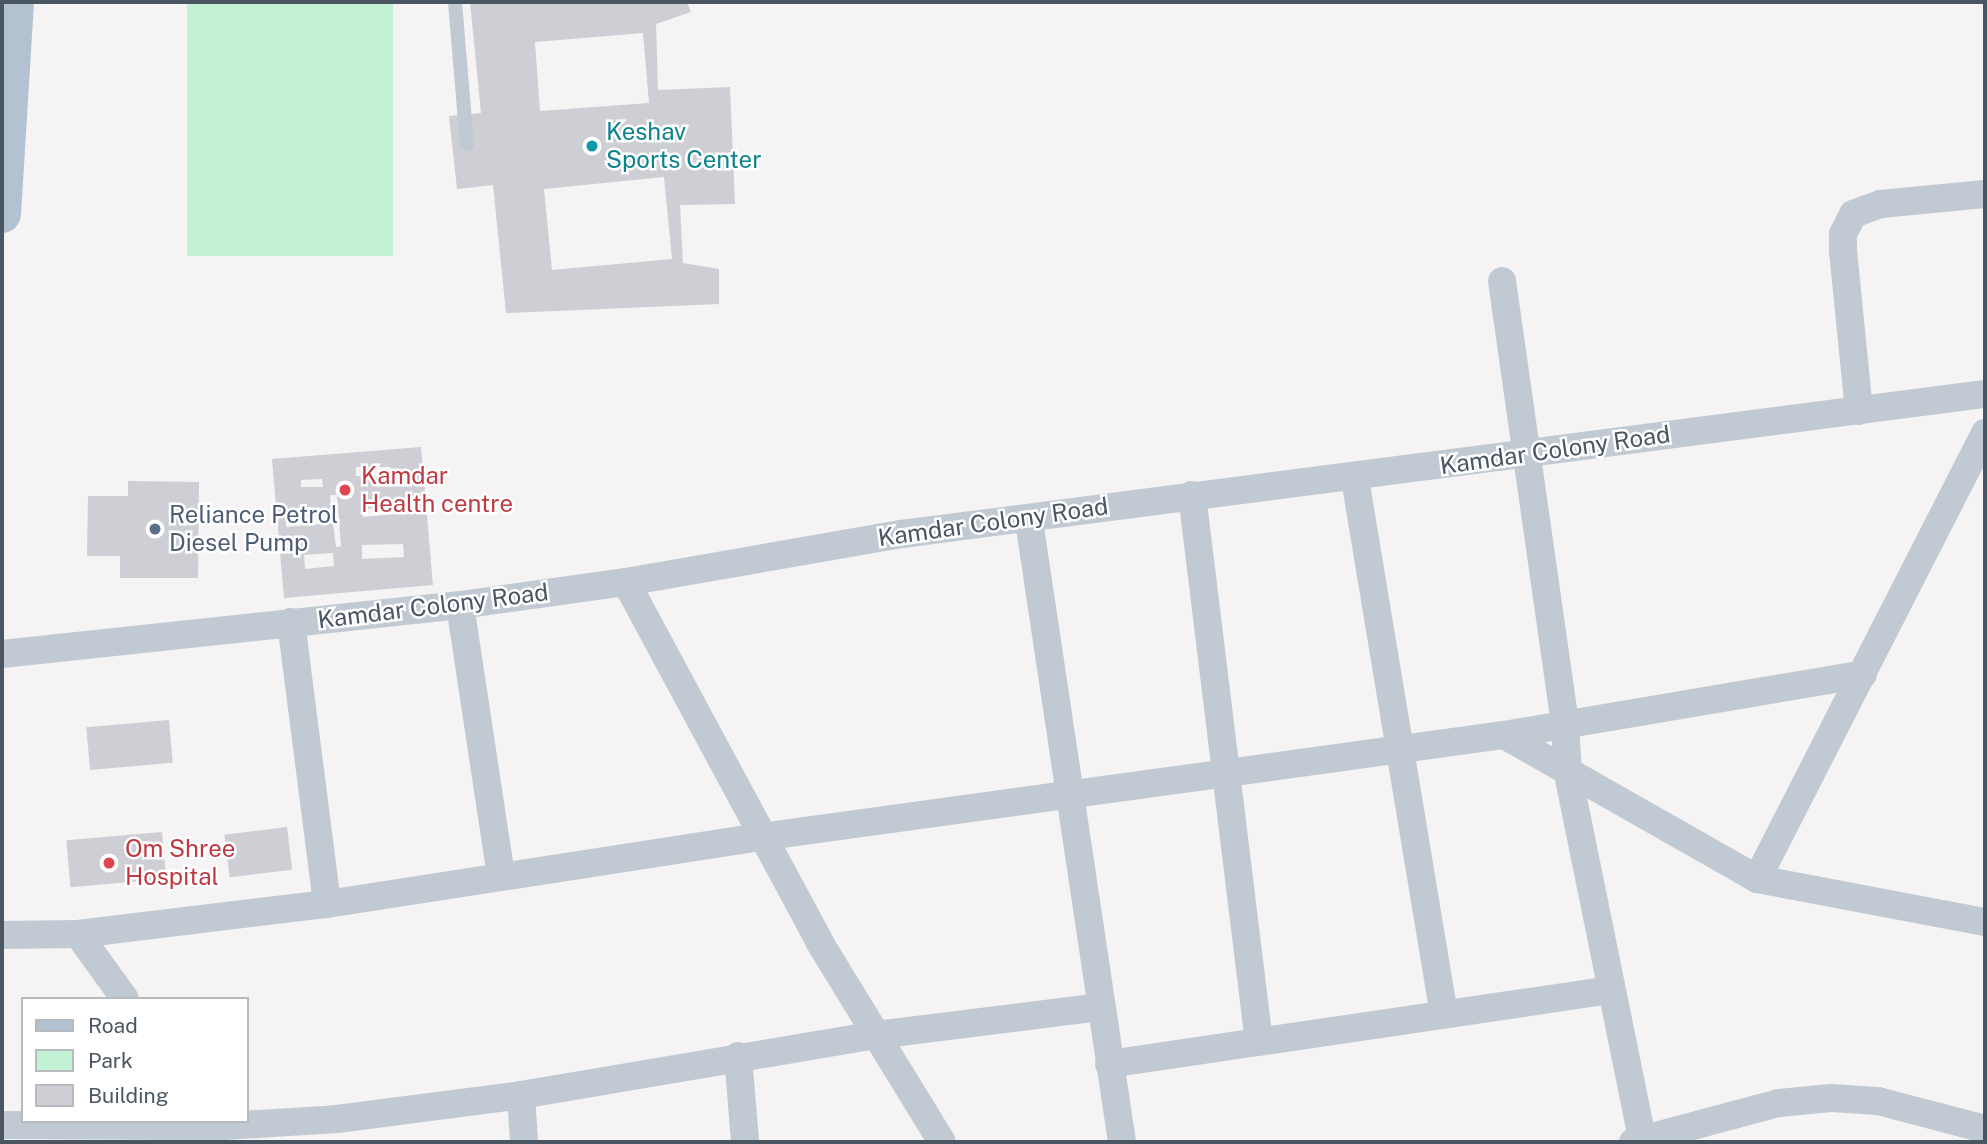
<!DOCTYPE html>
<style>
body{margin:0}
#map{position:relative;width:1987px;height:1144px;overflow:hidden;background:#f5f3f3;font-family:"Public Sans",sans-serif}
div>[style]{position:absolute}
.green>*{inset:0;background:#c3f1d5;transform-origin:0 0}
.building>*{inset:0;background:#cdcfd5;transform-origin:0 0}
.lane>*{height:14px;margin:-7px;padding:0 7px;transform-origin:7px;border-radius:7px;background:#c1cad2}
.street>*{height:28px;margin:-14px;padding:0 14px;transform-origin:14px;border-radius:14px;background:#c1cad2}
.primary>*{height:38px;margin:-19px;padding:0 19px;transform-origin:19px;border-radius:19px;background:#b3c2d1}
.dots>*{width:19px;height:19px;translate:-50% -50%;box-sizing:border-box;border:4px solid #fff;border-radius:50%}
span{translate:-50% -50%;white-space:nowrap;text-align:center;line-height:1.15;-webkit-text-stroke:5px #fff;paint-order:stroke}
.culture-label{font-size:24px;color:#0d838f}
.left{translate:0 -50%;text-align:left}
.street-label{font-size:24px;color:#4a5661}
.health-label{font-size:24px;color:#be3a42}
.service-label{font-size:24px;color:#4e5e75}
.frame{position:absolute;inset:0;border:4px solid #4a5661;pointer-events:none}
.legend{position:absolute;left:21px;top:997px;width:228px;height:126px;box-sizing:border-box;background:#fff;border:2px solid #b7bbc0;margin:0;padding:9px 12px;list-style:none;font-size:21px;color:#4a5661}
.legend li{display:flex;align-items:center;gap:14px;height:35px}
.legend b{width:35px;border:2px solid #b7bbc0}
</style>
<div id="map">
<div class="green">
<i style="left:187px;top:2px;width:206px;height:254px"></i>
</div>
<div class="building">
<i style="clip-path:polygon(evenodd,470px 2px,687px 2px,691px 12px,656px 24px,658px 90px,730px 87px,735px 204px,680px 205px,683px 263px,719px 269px,719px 304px,506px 313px,493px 185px,457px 189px,449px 116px,481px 113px,470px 2px,643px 33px,649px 103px,540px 111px,535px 42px,643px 33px,470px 2px,664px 177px,672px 259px,552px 270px,544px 189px,664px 177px)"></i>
<i style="clip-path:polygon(evenodd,421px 447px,433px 585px,284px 598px,272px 459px,421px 447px,356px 467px,390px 467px,390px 476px,356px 476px,356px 467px,421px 447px,322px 479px,323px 487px,301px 487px,301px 480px,322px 479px,421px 447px,330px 495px,337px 495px,341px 546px,336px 547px,333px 523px,286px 527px,286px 518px,332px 514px,330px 495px,421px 447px,409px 506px,409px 513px,363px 517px,362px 509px,409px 506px,421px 447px,403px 544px,404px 557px,362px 559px,362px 545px,403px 544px,421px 447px,333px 553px,334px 566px,305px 569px,304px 555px,333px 553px)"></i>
<i style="clip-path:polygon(128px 481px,199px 482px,198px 578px,120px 578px,120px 556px,87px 556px,88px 496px,128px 496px)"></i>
<i style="left:169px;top:720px;width:43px;height:83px;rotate:85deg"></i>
<i style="left:287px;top:827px;width:43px;height:63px;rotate:83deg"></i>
<i style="left:162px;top:832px;width:47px;height:96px;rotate:85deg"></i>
</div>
<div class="lane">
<i style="left:455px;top:2px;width:143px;rotate:85.2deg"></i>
</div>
<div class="street">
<i style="left:1502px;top:281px;width:447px;rotate:81.9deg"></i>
<i style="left:1565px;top:724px;width:50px;rotate:86.6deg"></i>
<i style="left:1568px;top:774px;width:376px;rotate:78.5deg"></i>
<i style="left:1859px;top:411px;width:161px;rotate:-95.7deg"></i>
<i style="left:1843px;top:251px;width:17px;rotate:-90deg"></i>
<i style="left:1843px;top:234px;width:22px;rotate:-63deg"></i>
<i style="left:1853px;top:214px;width:30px;rotate:-20deg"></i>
<i style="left:1881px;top:204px;width:104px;rotate:-5.5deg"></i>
<i style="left:1355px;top:479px;width:543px;rotate:80.57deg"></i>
<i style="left:1192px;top:495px;width:551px;rotate:83.02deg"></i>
<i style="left:1029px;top:521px;width:628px;rotate:81.48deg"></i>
<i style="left:626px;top:582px;width:410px;rotate:61.7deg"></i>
<i style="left:820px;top:943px;width:233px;rotate:58.5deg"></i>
<i style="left:460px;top:605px;width:275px;rotate:81.4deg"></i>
<i style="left:291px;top:622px;width:284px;rotate:82.7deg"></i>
<i style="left:2px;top:654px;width:461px;rotate:-6.1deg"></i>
<i style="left:460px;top:605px;width:168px;rotate:-7.9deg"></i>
<i style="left:626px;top:582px;width:280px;rotate:-9.9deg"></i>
<i style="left:902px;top:534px;width:1092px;rotate:-7.37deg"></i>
<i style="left:1504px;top:735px;width:291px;rotate:29.6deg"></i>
<i style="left:1757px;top:879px;width:232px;rotate:10.7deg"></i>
<i style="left:1757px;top:879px;width:501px;rotate:-62.92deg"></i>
<i style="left:78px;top:934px;width:80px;rotate:54.1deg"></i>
<i style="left:2px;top:935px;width:76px;rotate:-0.8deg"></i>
<i style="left:78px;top:934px;width:251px;rotate:-6.9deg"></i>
<i style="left:327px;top:904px;width:439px;rotate:-8.8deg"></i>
<i style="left:761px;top:837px;width:750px;rotate:-7.82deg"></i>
<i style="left:1504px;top:735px;width:364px;rotate:-9.6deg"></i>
<i style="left:738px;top:1056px;width:86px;rotate:85.3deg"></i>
<i style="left:1109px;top:1064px;width:507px;rotate:-8.39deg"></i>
<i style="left:521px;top:1095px;width:47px;rotate:86.3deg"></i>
<i style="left:2px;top:1125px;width:222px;rotate:0.3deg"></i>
<i style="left:224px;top:1126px;width:113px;rotate:-3.5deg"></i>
<i style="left:337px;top:1119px;width:186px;rotate:-7.4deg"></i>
<i style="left:521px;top:1095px;width:360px;rotate:-9.6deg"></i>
<i style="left:876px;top:1035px;width:227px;rotate:-7.1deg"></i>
<i style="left:1633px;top:1142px;width:151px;rotate:-15deg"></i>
<i style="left:1779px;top:1103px;width:52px;rotate:-5.5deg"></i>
<i style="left:1831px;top:1098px;width:47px;rotate:3.7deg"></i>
<i style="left:1878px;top:1101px;width:111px;rotate:14.7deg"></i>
</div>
<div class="primary">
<i style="left:2px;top:214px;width:212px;rotate:-86.5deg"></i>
</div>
<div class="dots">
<i style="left:592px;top:146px;background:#0f9aa8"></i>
<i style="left:345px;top:490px;background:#e0444e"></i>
<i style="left:155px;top:529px;background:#5c6f8a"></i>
<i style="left:109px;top:863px;background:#e0444e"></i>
</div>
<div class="culture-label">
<span class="left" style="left:606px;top:146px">Keshav<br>Sports Center</span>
</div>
<div class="street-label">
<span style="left:1555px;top:450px;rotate:-8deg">Kamdar Colony Road</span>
<span style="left:993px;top:522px;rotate:-8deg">Kamdar Colony Road</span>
<span style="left:433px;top:606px;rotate:-7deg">Kamdar Colony Road</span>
</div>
<div class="health-label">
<span class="left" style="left:361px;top:490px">Kamdar<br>Health centre</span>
<span class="left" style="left:125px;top:863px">Om Shree<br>Hospital</span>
</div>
<div class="service-label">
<span class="left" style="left:169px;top:529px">Reliance Petrol<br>Diesel Pump</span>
</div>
<div class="frame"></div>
<ul class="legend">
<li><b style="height:9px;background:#b3c2d1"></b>Road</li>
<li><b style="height:19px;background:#c3f1d5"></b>Park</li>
<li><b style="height:19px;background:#cdcfd5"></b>Building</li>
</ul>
</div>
